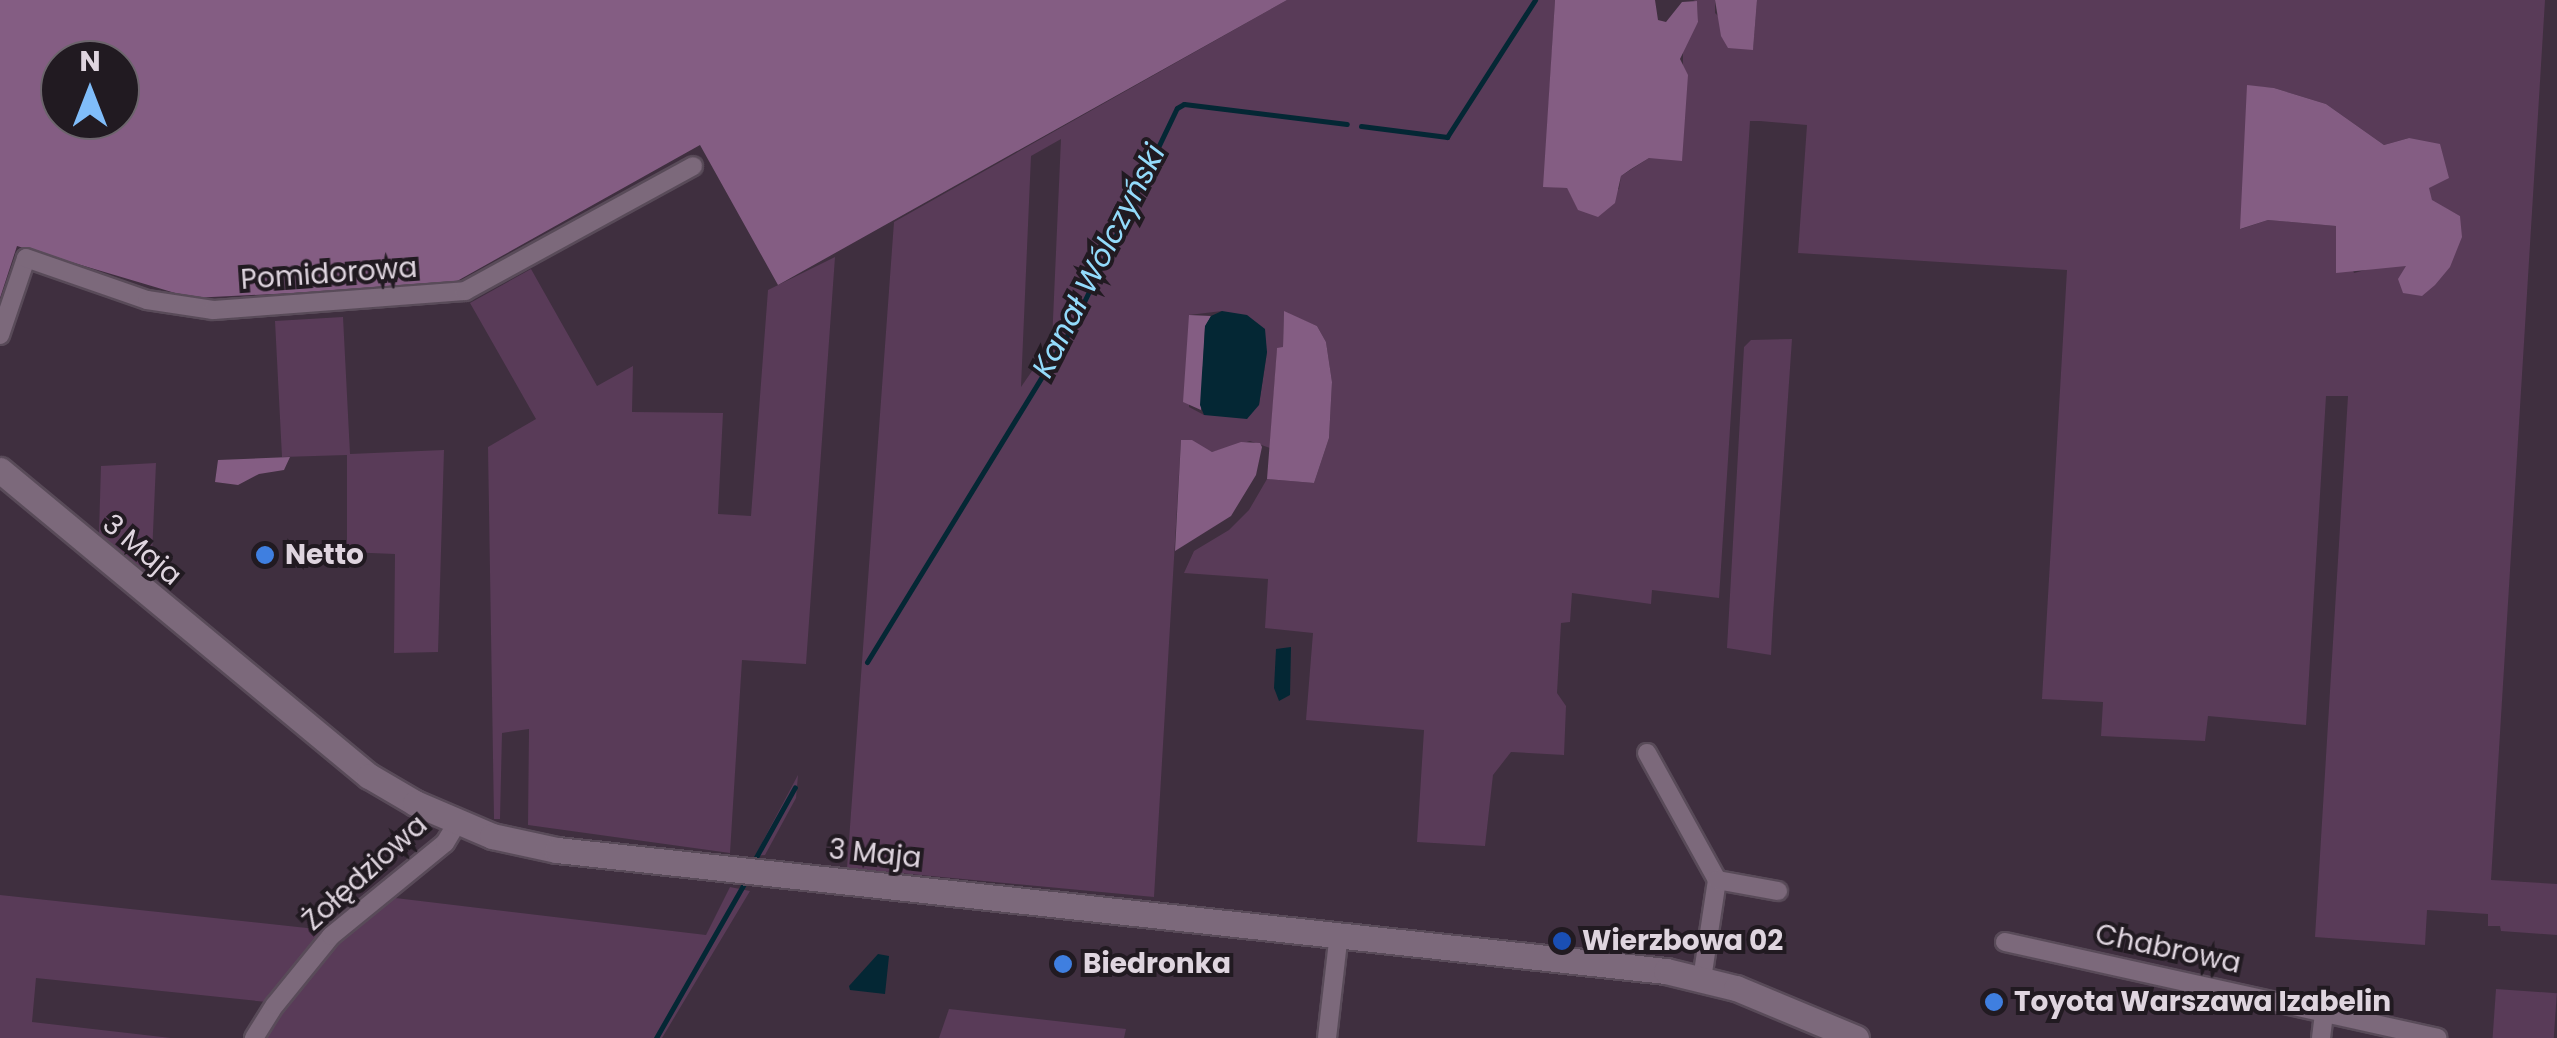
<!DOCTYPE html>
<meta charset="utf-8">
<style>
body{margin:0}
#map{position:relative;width:2557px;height:1038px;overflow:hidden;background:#3f2f3f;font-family:Poppins,sans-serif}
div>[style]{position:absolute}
.green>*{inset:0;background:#593b58;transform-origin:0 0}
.forest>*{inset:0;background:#845d83}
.water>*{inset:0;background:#042734}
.stream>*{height:5px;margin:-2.5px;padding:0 2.5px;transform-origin:2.5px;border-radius:2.5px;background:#042734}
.roads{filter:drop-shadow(2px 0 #594b59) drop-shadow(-2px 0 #594b59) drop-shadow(0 2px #594b59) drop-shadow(0 -2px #594b59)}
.street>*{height:18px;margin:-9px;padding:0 9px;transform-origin:9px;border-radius:9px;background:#7c697b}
.secondary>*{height:25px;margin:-12.5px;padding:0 12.5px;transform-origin:12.5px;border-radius:12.5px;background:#7c697b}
.dots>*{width:28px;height:28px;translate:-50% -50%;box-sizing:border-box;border:5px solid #211a21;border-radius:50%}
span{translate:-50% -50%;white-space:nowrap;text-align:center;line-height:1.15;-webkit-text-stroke:8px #211a21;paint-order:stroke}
.street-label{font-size:28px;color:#dfd5df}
.poi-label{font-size:28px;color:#dfd5df;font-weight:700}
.left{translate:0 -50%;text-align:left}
.water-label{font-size:30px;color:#93dbfb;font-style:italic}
.north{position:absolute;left:40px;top:40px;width:100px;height:100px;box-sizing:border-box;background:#211a21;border:2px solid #6d656d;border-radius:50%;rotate:0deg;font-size:28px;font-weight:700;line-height:40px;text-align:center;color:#dfd5df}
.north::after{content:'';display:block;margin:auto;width:35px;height:45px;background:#80bdfa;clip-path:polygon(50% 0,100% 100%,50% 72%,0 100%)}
</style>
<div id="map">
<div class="green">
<i style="clip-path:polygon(evenodd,1287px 0,1555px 0,1544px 186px,1567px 188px,1575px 203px,1619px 189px,1621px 176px,1649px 158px,1683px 69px,1683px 46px,1698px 22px,1697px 2px,1693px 0,1715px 0,1715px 13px,1753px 49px,1757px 0,2545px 0,2491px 880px,2557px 884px,2557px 935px,2501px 931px,2500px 926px,2488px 926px,2488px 914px,2427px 910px,2425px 945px,2315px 937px,2348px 396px,2326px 396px,2306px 725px,2208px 716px,2205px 741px,2101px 736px,2103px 702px,2042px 699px,2067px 270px,1798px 253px,1807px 125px,1760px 121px,1750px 121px,1719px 598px,1652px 590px,1651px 604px,1572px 593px,1570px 622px,1561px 623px,1557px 693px,1566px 706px,1564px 755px,1511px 752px,1493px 775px,1485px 846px,1417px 842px,1424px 730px,1306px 720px,1313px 633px,1265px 628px,1268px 579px,1184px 573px,1194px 551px,1229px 530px,1249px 510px,1267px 479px,1314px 483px,1329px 438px,1332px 382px,1326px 342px,1317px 326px,1284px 312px,1283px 348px,1277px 349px,1270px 448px,1250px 441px,1212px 452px,1181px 440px,1154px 897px,847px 868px,894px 222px,1287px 0,2248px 86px,2274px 88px,2326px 104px,2384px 145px,2409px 138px,2432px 201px,2460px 216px,2407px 266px,2384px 265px,2354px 273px,2337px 226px,2268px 220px,2241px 229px,2248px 86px,1287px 0,1061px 139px,1052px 342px,1021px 387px,1031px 156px,1061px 139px,1287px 0,1222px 311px,1267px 352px,1259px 405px,1204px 415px,1189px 407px,1189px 315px,1222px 311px)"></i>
<i style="clip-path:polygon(835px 257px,806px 664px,742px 660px,730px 853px,528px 825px,529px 729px,502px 733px,500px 819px,494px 819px,488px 447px,536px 419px,470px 303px,531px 269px,597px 386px,633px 366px,632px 412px,723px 413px,718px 514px,751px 516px,768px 290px)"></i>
<i style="clip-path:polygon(343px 317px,350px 454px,444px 450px,438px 652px,394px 653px,395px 554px,347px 552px,347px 455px,282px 457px,275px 321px)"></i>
<i style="clip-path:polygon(1792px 339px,1773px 615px,1771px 655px,1727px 648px,1744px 347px,1751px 340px)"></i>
<i style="clip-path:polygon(156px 463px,151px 578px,99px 533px,101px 466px)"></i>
<i style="clip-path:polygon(798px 775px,796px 798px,765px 855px,755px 856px)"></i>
<i style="clip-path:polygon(730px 887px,750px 891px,662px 1038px,260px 1038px,309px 965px,387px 897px,706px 935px)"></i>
<i style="clip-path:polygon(0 895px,307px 928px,326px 931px,267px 1002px,36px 978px,32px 1022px,171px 1038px,0 1038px)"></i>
<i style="left:2496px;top:989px;width:61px;height:49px;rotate:4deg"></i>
<i style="clip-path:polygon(949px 1009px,1126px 1029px,1124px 1038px,939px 1038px)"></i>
</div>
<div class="forest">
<i style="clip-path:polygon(evenodd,0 0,1287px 0,778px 285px,700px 145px,450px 285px,192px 298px,17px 246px,0 298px,0 0,60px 60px,120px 60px,120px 120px,60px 120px,60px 60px)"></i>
<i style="clip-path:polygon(1555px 0,1655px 0,1658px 20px,1666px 22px,1682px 2px,1697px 1px,1698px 22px,1680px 59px,1688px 75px,1682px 161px,1649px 158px,1631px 169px,1621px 176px,1615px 203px,1598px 217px,1578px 210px,1567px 188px,1543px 187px)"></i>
<i style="clip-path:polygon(1715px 0,1757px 0,1753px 50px,1728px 48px,1721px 36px)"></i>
<i style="clip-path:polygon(2247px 85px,2274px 88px,2326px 104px,2384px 145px,2409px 138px,2440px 144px,2449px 178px,2429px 188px,2432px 200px,2460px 216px,2462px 237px,2450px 267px,2435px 285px,2422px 296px,2403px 293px,2398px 279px,2406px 266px,2336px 273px,2336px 226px,2268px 220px,2240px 229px)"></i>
<i style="clip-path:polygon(1284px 311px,1317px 326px,1326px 342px,1332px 382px,1329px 438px,1314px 483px,1267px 479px,1277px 348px,1283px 347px)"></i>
<i style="clip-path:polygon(1189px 315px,1211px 316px,1205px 327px,1201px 410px,1183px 402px)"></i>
<i style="clip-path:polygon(1181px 440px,1192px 440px,1212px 452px,1241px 442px,1260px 443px,1262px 447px,1256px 475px,1231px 516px,1175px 551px)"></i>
<i style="clip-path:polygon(290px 457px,284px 470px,259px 474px,238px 485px,215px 482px,218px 460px)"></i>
</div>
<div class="water">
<i style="clip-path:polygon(1222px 311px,1247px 315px,1265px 329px,1267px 352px,1259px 405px,1247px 419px,1204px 415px,1200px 405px,1205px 326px,1211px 316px)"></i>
<i style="clip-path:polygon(1291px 647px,1290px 695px,1279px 701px,1274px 688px,1276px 649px)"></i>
<i style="clip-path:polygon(878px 954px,889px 956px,885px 994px,850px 990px,849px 986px)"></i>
</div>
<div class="stream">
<i style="left:1361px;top:126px;width:87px;rotate:7.3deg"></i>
<i style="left:1447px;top:137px;width:163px;rotate:-57.3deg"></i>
<i style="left:867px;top:662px;width:388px;rotate:-58.5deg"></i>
<i style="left:1070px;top:331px;width:247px;rotate:-64.4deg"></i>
<i style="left:1177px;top:108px;width:8px;rotate:-30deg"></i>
<i style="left:1184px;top:104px;width:164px;rotate:7deg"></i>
<i style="left:755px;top:859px;width:82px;rotate:-60.9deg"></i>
<i style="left:656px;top:1038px;width:180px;rotate:-60.3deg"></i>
</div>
<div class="roads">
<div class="street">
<i style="left:0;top:335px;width:81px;rotate:-71.3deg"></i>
<i style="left:26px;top:258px;width:128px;rotate:19.1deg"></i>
<i style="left:147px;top:300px;width:67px;rotate:8.6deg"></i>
<i style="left:213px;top:310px;width:253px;rotate:-4.3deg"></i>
<i style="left:465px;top:291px;width:260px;rotate:-28.7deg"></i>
<i style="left:1647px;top:753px;width:145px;rotate:61.1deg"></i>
<i style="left:1717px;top:880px;width:100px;rotate:98.6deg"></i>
<i style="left:1717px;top:880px;width:62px;rotate:10.2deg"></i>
<i style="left:2005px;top:942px;width:443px;rotate:12.5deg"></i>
<i style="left:254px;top:1038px;width:39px;rotate:-58deg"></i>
<i style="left:275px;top:1005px;width:89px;rotate:-50.9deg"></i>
<i style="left:331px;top:936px;width:147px;rotate:-39.2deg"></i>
<i style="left:445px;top:843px;width:23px;rotate:-59deg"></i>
<i style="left:1327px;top:1038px;width:106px;rotate:-83.5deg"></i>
<i style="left:2321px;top:1038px;width:25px;rotate:-83deg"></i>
</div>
<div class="secondary">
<i style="left:0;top:470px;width:479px;rotate:39.7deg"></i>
<i style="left:369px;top:776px;width:53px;rotate:30.4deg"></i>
<i style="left:415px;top:803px;width:84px;rotate:23.2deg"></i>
<i style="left:492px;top:836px;width:66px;rotate:12.2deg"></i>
<i style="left:557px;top:850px;width:1116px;rotate:6.23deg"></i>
<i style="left:1666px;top:971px;width:72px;rotate:13.7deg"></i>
<i style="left:1736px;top:988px;width:130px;rotate:22.6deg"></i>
</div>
</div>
<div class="dots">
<i style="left:265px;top:555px;background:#3f7fe0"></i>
<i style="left:1562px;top:941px;background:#1a4fb4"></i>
<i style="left:1063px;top:964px;background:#3f7fe0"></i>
<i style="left:1994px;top:1002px;background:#3f7fe0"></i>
</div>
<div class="street-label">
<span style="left:329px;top:274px;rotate:-4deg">Pomidorowa</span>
<span style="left:142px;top:550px;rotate:40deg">3 Maja</span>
<span style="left:875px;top:854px;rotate:6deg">3 Maja</span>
<span style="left:365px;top:873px;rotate:-42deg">Żołędziowa</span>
<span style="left:2168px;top:949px;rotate:12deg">Chabrowa</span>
</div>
<div class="poi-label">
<span class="left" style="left:285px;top:555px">Netto</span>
<span class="left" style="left:1582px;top:941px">Wierzbowa 02</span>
<span class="left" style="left:1083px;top:964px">Biedronka</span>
<span class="left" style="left:2014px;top:1002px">Toyota Warszawa Izabelin</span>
</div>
<div class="water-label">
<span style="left:1099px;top:261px;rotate:-63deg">Kanał Wólczyński</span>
</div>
<div class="north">N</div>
</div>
